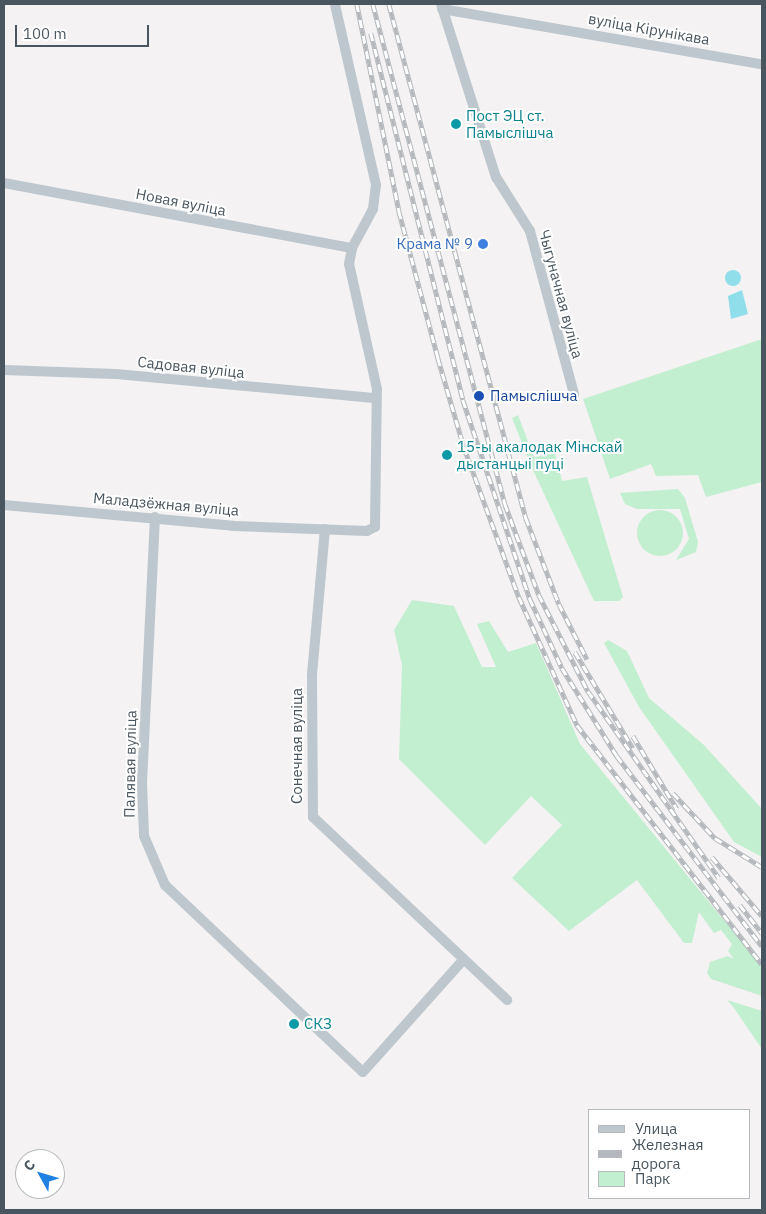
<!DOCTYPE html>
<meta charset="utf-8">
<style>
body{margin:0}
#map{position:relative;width:766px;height:1214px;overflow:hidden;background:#f4f2f2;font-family:"IBM Plex Sans",sans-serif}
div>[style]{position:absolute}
.green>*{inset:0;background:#c3efd1}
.round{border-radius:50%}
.water>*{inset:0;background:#91deeb}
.street>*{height:10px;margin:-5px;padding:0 5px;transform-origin:5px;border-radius:5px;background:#bec7ce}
.rail>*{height:4.5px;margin-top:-2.25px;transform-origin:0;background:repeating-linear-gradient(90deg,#fff 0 8px,#b4b8bc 0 16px);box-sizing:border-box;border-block:1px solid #b4b8bc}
.dots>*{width:14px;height:14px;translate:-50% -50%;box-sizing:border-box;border:2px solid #fff;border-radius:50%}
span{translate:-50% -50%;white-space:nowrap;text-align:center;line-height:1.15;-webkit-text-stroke:4px #fff;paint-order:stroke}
.street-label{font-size:15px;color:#4a565f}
.culture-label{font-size:15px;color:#0d838f}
.left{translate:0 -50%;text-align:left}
.shop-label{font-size:15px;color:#366cbe}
.right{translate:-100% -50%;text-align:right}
.transit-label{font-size:15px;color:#164399}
.frame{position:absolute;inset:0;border:5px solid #4a565f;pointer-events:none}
.legend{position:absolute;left:588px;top:1109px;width:162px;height:90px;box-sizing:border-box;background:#fff;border:1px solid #b7bbbf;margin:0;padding:6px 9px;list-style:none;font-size:15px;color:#4a565f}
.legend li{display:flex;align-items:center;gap:10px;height:25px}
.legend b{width:25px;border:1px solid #b7bbbf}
.north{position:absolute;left:15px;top:1149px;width:50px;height:50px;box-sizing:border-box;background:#fff;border:1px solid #b7bbbf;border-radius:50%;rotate:309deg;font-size:14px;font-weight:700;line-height:20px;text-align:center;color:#4a565f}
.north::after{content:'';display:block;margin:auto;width:18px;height:22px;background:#1f81e1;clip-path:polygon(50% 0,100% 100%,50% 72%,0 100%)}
.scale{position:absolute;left:15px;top:25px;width:134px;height:22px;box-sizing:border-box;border:2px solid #4a565f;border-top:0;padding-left:6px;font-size:15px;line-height:18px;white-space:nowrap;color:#4a565f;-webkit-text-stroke:4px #fff;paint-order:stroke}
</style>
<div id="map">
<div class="green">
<i style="clip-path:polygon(762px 339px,762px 482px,706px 497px,698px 475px,656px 476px,651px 464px,610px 479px,583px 399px)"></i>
<i style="clip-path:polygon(518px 415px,534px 457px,555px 453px,562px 481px,587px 477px,623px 597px,619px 601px,594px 601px,532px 468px,512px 418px)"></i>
<i style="clip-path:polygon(678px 489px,685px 498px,698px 542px,696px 552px,676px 560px,689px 539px,680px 509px,637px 509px,625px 504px,620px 493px)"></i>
<i class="round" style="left:637px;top:510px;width:46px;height:46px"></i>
<i style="clip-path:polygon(412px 600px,454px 606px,482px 667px,496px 667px,477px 624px,489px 621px,508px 652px,536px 643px,580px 744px,762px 967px,762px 996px,711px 979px,707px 973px,710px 962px,728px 956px,734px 959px,728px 951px,732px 944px,721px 930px,714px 933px,699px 912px,692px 943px,684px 943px,637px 880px,569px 931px,512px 878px,562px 825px,531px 796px,485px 845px,399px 759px,402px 665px,394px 630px)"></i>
<i style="clip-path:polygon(608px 640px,627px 651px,649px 698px,704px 745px,762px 809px,762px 857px,734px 842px,639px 707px,604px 643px)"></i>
<i style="clip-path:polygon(727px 1000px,762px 1011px,762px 1049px,734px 1008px)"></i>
</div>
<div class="water">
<i class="round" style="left:725px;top:270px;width:16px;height:16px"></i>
<i style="clip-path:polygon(742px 290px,748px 314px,731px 319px,728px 296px)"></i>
</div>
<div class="street">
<i style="left:441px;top:4px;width:182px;rotate:72.4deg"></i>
<i style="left:496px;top:177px;width:64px;rotate:57.8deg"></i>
<i style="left:530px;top:231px;width:169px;rotate:74.9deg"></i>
<i style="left:442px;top:9px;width:325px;rotate:9.8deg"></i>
<i style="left:4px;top:183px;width:354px;rotate:10.6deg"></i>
<i style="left:4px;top:370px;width:112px;rotate:2deg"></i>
<i style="left:116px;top:374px;width:259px;rotate:5.3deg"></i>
<i style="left:4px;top:505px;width:230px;rotate:5.2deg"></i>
<i style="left:233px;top:526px;width:134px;rotate:2.1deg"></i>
<i style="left:367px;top:531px;width:9px;rotate:-27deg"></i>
<i style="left:375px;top:527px;width:138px;rotate:-89.2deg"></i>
<i style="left:377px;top:389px;width:128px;rotate:-102.6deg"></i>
<i style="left:349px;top:264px;width:16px;rotate:-79deg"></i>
<i style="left:352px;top:248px;width:44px;rotate:-61.7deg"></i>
<i style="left:373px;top:209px;width:24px;rotate:-83deg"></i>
<i style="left:376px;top:185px;width:186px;rotate:-102.8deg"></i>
<i style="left:155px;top:517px;width:266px;rotate:92.8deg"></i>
<i style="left:142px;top:783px;width:53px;rotate:87.8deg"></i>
<i style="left:144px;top:836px;width:53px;rotate:66.8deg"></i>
<i style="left:165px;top:885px;width:272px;rotate:43.4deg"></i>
<i style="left:363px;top:1072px;width:150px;rotate:-48.2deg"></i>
<i style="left:325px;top:529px;width:148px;rotate:95.1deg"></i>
<i style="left:312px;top:676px;width:141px;rotate:89.6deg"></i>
<i style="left:313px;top:817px;width:267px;rotate:43.3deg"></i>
</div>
<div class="rail">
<i style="left:357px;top:4px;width:211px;rotate:78.5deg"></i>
<i style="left:399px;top:211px;width:152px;rotate:75.1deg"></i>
<i style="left:438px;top:358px;width:93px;rotate:73.7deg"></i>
<i style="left:464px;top:447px;width:160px;rotate:69.9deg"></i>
<i style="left:519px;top:597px;width:141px;rotate:65.6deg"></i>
<i style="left:577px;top:725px;width:302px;rotate:52.3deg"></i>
<i style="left:373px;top:4px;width:517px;rotate:75.21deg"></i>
<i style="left:505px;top:504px;width:97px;rotate:69.5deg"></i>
<i style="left:539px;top:595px;width:108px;rotate:63deg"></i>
<i style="left:588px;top:691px;width:228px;rotate:55deg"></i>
<i style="left:389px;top:4px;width:532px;rotate:75.08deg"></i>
<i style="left:526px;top:518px;width:92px;rotate:69deg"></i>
<i style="left:559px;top:604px;width:62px;rotate:63deg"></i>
<i style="left:371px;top:33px;width:378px;rotate:75.9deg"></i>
<i style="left:463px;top:400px;width:210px;rotate:71.4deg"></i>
<i style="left:530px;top:599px;width:76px;rotate:65.1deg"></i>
<i style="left:562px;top:668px;width:104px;rotate:58deg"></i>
<i style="left:617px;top:756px;width:239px;rotate:52.7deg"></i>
<i style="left:575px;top:652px;width:112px;rotate:58.9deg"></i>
<i style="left:633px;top:736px;width:85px;rotate:58.9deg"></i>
<i style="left:673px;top:793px;width:62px;rotate:47deg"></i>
<i style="left:715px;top:838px;width:55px;rotate:31.7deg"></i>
<i style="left:712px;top:857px;width:77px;rotate:49.7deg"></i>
<i style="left:740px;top:905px;width:36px;rotate:52deg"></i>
</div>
<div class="dots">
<i style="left:456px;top:124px;background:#0f9aa8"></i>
<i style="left:483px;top:244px;background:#3f7fe0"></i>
<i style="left:479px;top:396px;background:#1a4fb4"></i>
<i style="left:447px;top:455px;background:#0f9aa8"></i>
<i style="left:294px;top:1024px;background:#0f9aa8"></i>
</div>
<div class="street-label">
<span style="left:649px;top:29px;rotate:10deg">вуліца Кірунікава</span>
<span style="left:181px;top:202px;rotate:11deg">Новая вуліца</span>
<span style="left:561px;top:294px;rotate:75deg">Чыгуначная вуліца</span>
<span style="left:191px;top:367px;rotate:6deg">Садовая вуліца</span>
<span style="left:166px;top:504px;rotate:5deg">Маладзёжная вуліца</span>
<span style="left:297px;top:746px;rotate:-90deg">Сонечная вуліца</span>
<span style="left:130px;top:764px;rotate:-89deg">Палявая вуліца</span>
</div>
<div class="culture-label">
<span class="left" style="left:466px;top:124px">Пост ЭЦ ст.<br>Памыслішча</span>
<span class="left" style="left:457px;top:455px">15-ы акалодак Мінскай<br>дыстанцыі пуці</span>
<span class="left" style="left:304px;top:1024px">СКЗ</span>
</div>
<div class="shop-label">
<span class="right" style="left:473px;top:244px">Крама № 9</span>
</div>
<div class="transit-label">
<span class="left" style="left:490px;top:396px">Памыслішча</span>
</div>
<div class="frame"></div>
<ul class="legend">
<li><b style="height:6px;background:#bec7ce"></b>Улица</li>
<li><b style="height:6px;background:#b4b8bc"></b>Железная дорога</li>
<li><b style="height:14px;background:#c3efd1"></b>Парк</li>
</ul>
<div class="north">С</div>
<div class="scale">100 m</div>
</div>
